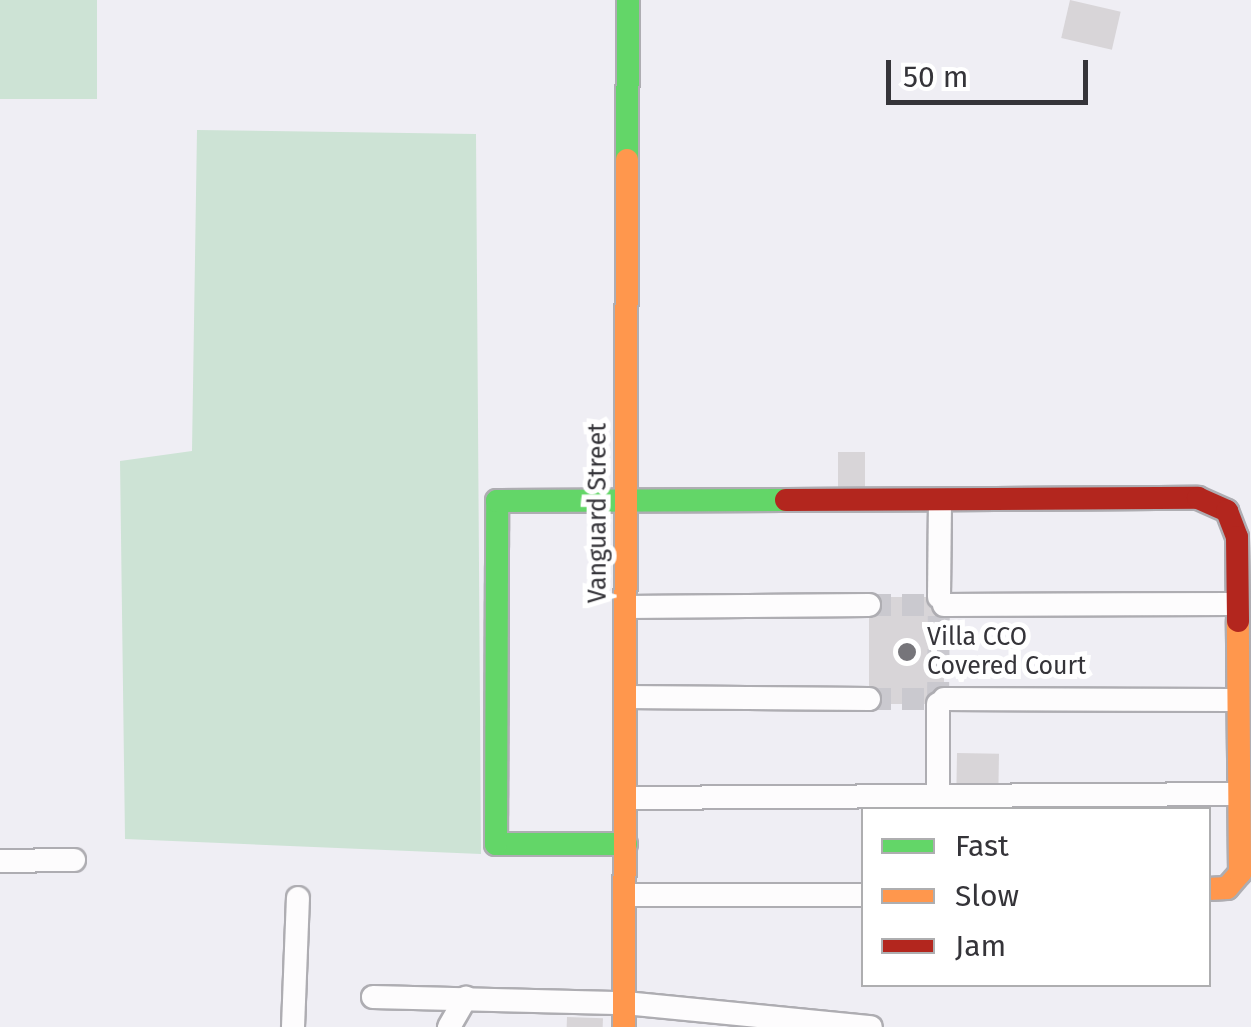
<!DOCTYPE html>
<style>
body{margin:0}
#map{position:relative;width:1251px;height:1027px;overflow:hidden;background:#efeef4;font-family:"Fira Sans",sans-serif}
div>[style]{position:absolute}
.green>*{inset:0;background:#cde3d5;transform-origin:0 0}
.building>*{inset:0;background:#d8d5d8;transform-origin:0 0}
.street-tunnel>*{height:22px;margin-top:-11px;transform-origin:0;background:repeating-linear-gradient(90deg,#cac9cf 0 22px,transparent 0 33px)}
.roads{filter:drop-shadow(2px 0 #aeadb2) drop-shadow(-2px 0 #aeadb2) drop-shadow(0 2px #aeadb2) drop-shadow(0 -2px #aeadb2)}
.street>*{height:22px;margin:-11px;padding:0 11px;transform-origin:11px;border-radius:11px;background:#fdfcfd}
.fast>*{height:22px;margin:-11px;padding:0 11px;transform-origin:11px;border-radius:11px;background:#63d668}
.slow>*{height:22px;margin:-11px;padding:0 11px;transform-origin:11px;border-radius:11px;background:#ff974d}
.jam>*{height:22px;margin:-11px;padding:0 11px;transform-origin:11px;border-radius:11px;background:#b3261e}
.dots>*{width:28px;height:28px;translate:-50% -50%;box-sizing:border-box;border:5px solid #fff;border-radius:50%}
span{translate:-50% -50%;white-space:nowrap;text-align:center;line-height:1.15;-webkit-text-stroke:10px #fff;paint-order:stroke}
.street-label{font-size:25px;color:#353439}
.poi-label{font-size:25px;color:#353439}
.left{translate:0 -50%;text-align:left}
.legend{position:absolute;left:861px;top:807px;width:350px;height:180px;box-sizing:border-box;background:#fff;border:2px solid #aeaeb0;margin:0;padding:12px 18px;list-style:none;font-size:30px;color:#353439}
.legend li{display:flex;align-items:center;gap:20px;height:50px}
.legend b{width:50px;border:2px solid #aeaeb0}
.scale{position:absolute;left:886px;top:60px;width:202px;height:45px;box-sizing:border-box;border:5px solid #353439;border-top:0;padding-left:12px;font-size:30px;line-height:35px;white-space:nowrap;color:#353439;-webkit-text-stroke:8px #fff;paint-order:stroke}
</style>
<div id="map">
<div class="green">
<i style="left:0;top:0;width:97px;height:99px"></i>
<i style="clip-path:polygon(197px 130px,476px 134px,481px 854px,125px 839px,120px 461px,192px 451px)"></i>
</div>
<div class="building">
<i style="left:1070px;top:0;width:52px;height:39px;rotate:13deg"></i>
<i style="left:838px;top:452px;width:27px;height:47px"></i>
<i style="left:944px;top:597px;width:107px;height:75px;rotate:90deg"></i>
<i style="left:957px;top:753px;width:42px;height:36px;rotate:1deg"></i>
<i style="left:567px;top:1017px;width:36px;height:10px;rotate:2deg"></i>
</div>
<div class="street-tunnel">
<i style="left:869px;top:605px;width:75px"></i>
<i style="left:869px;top:699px;width:75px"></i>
<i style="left:938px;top:704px;width:107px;rotate:-89.5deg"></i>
</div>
<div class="roads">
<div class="street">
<i style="left:939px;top:597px;width:95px;rotate:-89.4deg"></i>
<i style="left:944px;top:605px;width:290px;rotate:-0.2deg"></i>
<i style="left:626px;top:607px;width:243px;rotate:-0.5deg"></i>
<i style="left:626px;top:697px;width:243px;rotate:0.5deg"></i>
<i style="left:944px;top:699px;width:291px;rotate:0.2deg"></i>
<i style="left:626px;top:798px;width:612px;rotate:-0.37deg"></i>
<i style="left:938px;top:810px;width:106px;rotate:-90deg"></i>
<i style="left:0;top:861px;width:74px;rotate:-0.8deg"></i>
<i style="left:626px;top:895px;width:238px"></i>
<i style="left:373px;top:997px;width:252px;rotate:1.4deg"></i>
<i style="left:625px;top:1003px;width:247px;rotate:5.6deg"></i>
<i style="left:293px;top:1027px;width:129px;rotate:-87.8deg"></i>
<i style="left:449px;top:1027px;width:34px;rotate:-60deg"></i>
</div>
<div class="fast">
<i style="left:627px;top:160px;width:160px;rotate:-89.6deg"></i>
<i style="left:626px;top:844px;width:130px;rotate:180deg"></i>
<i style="left:496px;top:844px;width:343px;rotate:-89.8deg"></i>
<i style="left:497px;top:501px;width:289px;rotate:-0.2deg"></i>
</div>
<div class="slow">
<i style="left:1208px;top:889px;width:19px;rotate:-3deg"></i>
<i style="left:1227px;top:888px;width:20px;rotate:-49deg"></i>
<i style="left:1240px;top:873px;width:252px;rotate:-90.5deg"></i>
<i style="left:624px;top:1027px;width:867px;rotate:-89.8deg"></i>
</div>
<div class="jam">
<i style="left:786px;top:500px;width:412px;rotate:-0.3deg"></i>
<i style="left:1198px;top:498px;width:32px;rotate:24deg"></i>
<i style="left:1227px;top:511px;width:28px;rotate:69deg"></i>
<i style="left:1237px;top:537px;width:84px;rotate:89.3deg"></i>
</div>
</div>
<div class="dots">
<i style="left:907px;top:652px;background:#76757a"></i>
</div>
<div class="street-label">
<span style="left:598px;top:513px;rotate:-90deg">Vanguard Street</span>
</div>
<div class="poi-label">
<span class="left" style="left:927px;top:652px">Villa CCO<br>Covered Court</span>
</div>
<ul class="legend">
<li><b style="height:12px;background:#63d668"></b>Fast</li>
<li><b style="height:12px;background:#ff974d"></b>Slow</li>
<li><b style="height:12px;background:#b3261e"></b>Jam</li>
</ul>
<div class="scale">50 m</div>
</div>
